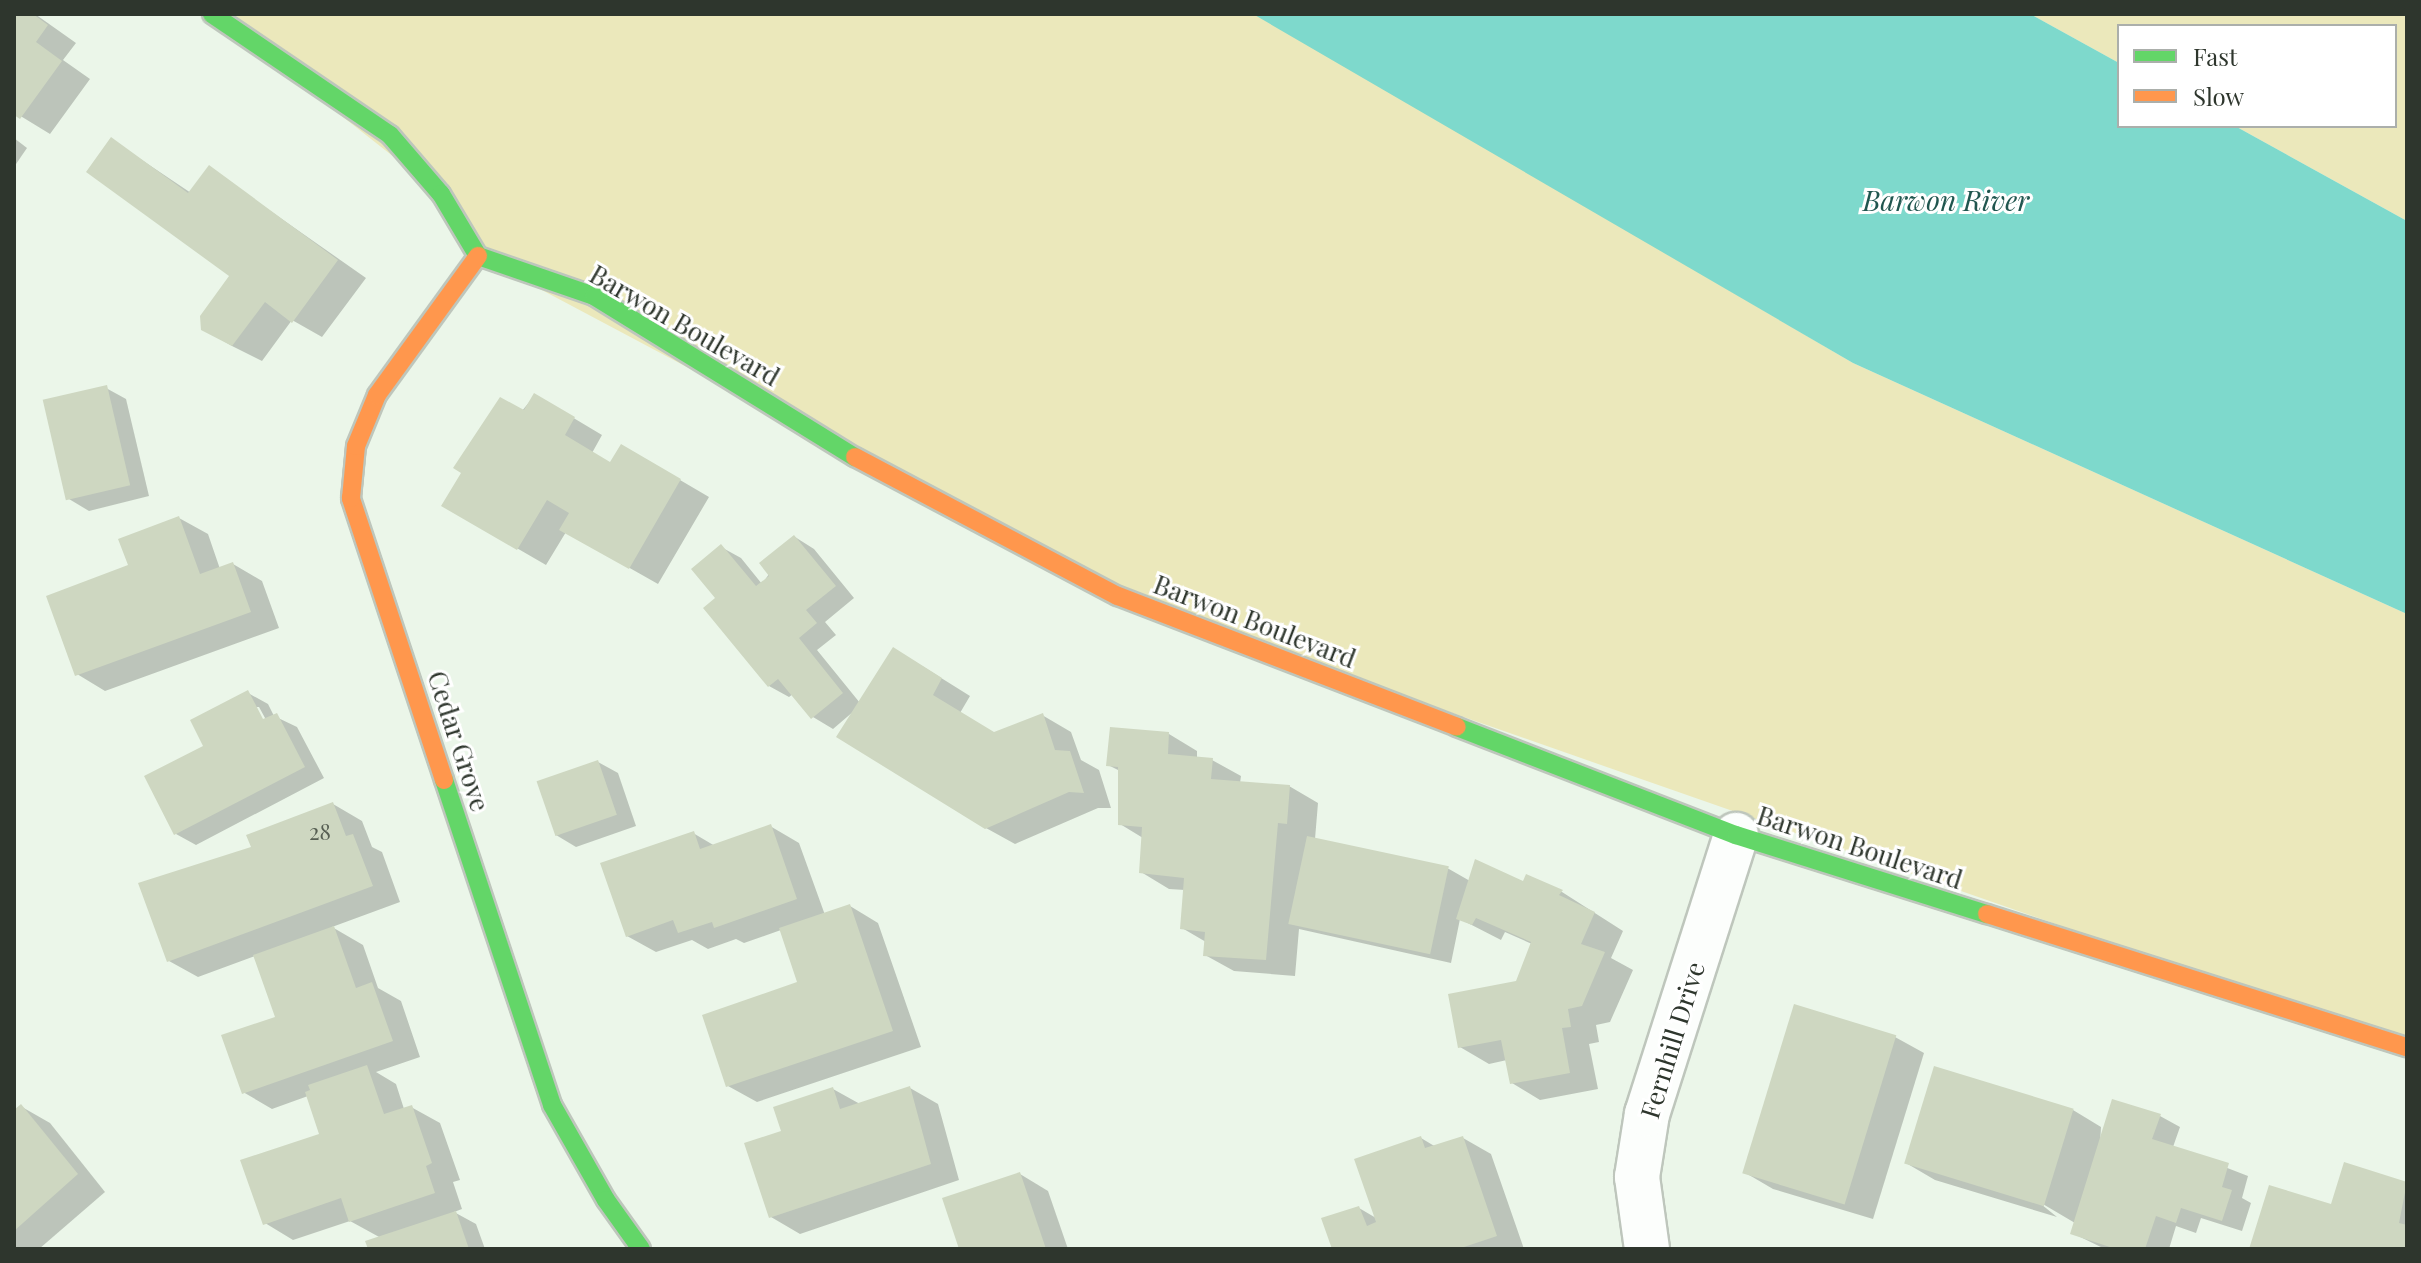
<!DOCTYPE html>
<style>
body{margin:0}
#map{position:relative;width:2421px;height:1263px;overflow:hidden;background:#ebf6e9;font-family:"Playfair Display",serif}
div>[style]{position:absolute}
.green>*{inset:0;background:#ebe8bb}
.water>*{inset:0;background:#7ed9cc}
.shadow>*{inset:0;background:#0003}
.building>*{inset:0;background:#ced7c1;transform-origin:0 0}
.roads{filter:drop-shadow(2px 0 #bec6bc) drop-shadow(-2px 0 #bec6bc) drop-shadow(0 2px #bec6bc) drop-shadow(0 -2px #bec6bc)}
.street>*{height:44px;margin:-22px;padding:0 22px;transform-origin:22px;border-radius:22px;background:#fcfefc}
.fast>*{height:18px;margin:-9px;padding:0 9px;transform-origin:9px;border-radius:9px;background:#63d668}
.slow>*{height:18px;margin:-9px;padding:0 9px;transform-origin:9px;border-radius:9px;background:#ff974d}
span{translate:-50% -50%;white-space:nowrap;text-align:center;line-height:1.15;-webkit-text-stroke:6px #fff;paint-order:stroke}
.number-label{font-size:22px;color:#565e52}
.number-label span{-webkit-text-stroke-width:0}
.street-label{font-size:26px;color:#2e362d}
.water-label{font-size:28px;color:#20564f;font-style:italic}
.frame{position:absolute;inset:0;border:16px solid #2e362d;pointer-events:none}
.legend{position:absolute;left:2117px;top:24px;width:280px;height:104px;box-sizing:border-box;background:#fff;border:2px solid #abafab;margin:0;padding:10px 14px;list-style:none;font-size:24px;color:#2e362d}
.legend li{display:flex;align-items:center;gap:16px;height:40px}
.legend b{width:40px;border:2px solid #abafab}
</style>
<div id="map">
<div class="green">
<i style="clip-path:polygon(212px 14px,1253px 14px,1279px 26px,1853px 363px,2407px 614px,2407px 1047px,1118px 596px,478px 256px,441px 194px)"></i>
<i style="clip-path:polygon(2030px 14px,2407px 14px,2407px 221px,2235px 126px,2395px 126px,2395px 26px,2119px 26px,2119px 63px)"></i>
</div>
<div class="water">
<i style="clip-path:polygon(1253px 14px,2030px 14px,2119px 63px,2119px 126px,2235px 126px,2407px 221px,2407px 614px,1853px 363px)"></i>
</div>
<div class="shadow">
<i style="clip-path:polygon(14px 14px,35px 14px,76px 43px,63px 60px,90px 79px,50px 134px,14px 112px)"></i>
<i style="clip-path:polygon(14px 138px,27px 148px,14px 167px)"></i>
<i style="clip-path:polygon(112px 140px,191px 193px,209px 168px,366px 278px,322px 337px,292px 320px,262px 361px,232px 346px,203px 329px,232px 276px)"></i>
<i style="clip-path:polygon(106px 388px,126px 399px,149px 496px,89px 511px,69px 499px)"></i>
<i style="clip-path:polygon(535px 395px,602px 435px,592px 453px,611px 464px,622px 446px,709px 497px,658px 584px,566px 532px,546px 565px,444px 506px)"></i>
<i style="clip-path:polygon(179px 518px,208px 534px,220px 569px,233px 564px,262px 581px,279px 628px,105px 691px,77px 674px,131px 566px)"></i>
<i style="clip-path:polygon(795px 537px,814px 549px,854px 598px,825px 622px,836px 635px,817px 650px,860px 703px,922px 666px,970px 696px,960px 713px,995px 734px,1042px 715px,1071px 732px,1081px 760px,1099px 770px,1111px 808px,1098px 808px,1015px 844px,986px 828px,854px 711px,833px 729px,813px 717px,793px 694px,789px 697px,769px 686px,718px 599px,721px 547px,741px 558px,762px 584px)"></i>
<i style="clip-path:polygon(evenodd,248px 693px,268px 704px,274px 716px,297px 727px,324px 778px,196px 845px,176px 834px,206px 747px,248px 693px,254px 707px,259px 707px,270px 727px,266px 729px,254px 707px)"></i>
<i style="clip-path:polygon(1169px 734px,1197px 751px,1197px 759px,1212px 760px,1241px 776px,1240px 783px,1289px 786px,1318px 803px,1315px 839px,1449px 869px,1470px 881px,1524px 884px,1527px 877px,1562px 892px,1623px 931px,1611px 958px,1633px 970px,1610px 1022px,1596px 1025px,1599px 1042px,1589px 1044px,1598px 1089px,1540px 1100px,1512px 1083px,1507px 1060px,1489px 1064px,1460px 1047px,1517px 983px,1532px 944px,1505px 932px,1501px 940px,1460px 919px,1451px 963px,1299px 929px,1295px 976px,1234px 971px,1205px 955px,1206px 942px,1182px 928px,1185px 890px,1169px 889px,1141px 872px,1143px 838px,1120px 824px,1120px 771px,1108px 765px)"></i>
<i style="clip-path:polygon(598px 762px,618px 773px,636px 826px,576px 847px,556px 835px)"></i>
<i style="clip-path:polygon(333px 804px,362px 821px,372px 847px,382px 852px,400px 902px,332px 927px,363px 945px,378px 988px,401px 1001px,420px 1057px,376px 1072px,396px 1084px,404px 1109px,411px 1107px,440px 1123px,460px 1180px,453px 1182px,462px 1209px,454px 1212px,476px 1224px,485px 1249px,373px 1249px,381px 1238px,350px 1221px,293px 1240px,265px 1223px,322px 1135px,308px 1096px,272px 1109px,243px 1092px,277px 1018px,255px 956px,198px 977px,169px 961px,253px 849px)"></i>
<i style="clip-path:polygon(770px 826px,799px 843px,825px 915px,850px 906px,878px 923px,921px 1047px,757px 1102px,728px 1086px,800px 983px,781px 930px,744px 943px,736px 939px,708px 949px,692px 940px,656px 952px,627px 936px,693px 833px,715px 846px)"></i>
<i style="clip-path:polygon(1895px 1037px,1924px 1053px,1873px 1219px,1773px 1189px,1744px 1172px)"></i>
<i style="clip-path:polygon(910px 1088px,938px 1104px,959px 1180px,800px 1234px,771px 1217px,784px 1132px,833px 1089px,860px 1104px)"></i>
<i style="clip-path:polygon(22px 1107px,50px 1123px,105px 1192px,39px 1249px,14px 1249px,14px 1113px)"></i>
<i style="clip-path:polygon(2073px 1110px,2101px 1127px,2100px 1145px,2160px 1116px,2180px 1127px,2173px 1147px,2248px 1176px,2242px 1198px,2251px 1203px,2242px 1231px,2201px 1218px,2196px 1233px,2176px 1226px,2169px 1249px,2105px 1249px,2072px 1233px,2075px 1223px,2036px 1200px,2057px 1217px,1935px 1180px,1906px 1163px)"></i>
<i style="clip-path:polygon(1421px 1138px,1436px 1147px,1463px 1138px,1491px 1154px,1524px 1249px,1334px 1249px,1359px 1208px,1376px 1218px)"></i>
<i style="clip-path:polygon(2346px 1164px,2407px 1184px,2407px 1249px,2251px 1249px,2332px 1206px)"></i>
<i style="clip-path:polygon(1020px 1174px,1048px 1191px,1068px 1249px,962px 1249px)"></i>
</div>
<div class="building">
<i style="clip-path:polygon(14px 14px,33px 14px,48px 25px,36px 42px,62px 61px,20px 119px,14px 115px)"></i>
<i style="clip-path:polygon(111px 137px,188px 193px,209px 165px,338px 260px,292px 323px,265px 302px,232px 346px,201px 330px,200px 316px,229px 276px,86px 172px)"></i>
<i style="left:107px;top:385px;width:103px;height:66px;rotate:77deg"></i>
<i style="clip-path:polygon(534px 393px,575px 417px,565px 435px,610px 462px,621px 444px,681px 479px,629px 569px,559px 530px,569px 513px,547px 500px,517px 550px,441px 506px,461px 473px,453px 468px,500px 397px,524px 410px)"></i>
<i style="clip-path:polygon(179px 516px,200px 574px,233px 562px,251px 612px,75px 676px,46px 596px,128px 565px,118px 539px)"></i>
<i style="clip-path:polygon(794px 535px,836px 586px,806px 610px,817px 623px,799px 638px,843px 693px,811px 719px,778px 679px,768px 687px,703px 608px,715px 598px,691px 569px,721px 544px,756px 586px,769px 576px,759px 563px)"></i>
<i style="clip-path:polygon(893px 647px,942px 678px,933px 695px,994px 732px,1043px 713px,1055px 750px,1070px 751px,1084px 793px,1069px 792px,985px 829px,836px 737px)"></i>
<i style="clip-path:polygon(248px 690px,263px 719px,277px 713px,305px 767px,174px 835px,144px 776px,203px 746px,190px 720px)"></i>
<i style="clip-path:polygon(1110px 727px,1169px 732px,1168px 754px,1213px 758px,1211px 779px,1290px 785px,1287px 824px,1278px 823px,1266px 960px,1203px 956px,1205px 932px,1180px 929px,1184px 878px,1139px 873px,1142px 827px,1118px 825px,1118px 767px,1106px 766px)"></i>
<i style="left:598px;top:760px;width:58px;height:65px;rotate:71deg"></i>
<i style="clip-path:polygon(333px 802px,346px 836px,353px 834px,373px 886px,167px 962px,138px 883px,251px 847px,246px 835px)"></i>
<i style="clip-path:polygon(771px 824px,797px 899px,714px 928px,712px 922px,678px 933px,673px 920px,626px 937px,600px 863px,694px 831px,700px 849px)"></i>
<i style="left:1307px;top:836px;width:145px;height:90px;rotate:12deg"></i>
<i style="clip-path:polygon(1475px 859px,1523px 881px,1526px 874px,1563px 890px,1559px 895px,1595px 912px,1581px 944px,1605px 952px,1582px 1006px,1568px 1009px,1571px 1027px,1562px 1028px,1570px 1073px,1510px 1084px,1501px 1040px,1458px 1048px,1448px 994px,1516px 981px,1531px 942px,1476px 918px,1472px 925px,1456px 919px)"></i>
<i style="clip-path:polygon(850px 904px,893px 1031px,726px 1087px,702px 1015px,797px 982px,779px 928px)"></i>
<i style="clip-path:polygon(334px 926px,356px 988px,372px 982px,393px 1041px,242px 1094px,221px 1035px,275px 1017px,253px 955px)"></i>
<i style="left:1794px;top:1004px;width:107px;height:177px;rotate:17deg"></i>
<i style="clip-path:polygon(367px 1065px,384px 1114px,412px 1105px,432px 1163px,426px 1166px,435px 1193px,349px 1222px,341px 1198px,263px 1225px,240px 1160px,319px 1134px,305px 1092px,310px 1090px,308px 1085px)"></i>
<i style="left:1934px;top:1066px;width:146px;height:102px;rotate:17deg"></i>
<i style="clip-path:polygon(910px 1086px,931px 1164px,769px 1218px,744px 1143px,781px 1131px,773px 1107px,833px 1087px,840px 1109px)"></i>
<i style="clip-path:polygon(2112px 1099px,2161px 1114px,2152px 1139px,2229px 1163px,2222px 1187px,2232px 1190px,2222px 1221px,2181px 1208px,2176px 1223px,2156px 1216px,2145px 1249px,2116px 1249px,2070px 1234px)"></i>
<i style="clip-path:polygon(21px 1104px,78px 1174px,14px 1231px,14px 1110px)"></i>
<i style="clip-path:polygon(1421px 1136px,1425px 1148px,1463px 1136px,1497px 1236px,1458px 1249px,1332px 1249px,1321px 1218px,1359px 1206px,1367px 1226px,1376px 1222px,1354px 1159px)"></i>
<i style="clip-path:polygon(2344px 1162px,2407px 1182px,2399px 1223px,2407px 1225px,2407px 1249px,2249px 1249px,2269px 1185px,2331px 1204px)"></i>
<i style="clip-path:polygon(1020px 1172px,1046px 1249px,959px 1249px,942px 1198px)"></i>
<i style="clip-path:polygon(456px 1211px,469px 1249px,368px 1249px,365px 1241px)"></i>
</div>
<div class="roads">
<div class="street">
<i style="left:1647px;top:1249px;width:73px;rotate:-97.9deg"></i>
<i style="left:1637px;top:1177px;width:64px;rotate:-81deg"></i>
<i style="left:1647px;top:1114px;width:293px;rotate:-72.3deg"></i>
</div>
<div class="fast">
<i style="left:212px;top:14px;width:215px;rotate:34.2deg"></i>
<i style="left:390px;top:135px;width:78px;rotate:49.2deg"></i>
<i style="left:441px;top:194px;width:72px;rotate:59.2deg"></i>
<i style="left:478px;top:256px;width:123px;rotate:19deg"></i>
<i style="left:594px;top:296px;width:307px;rotate:31.7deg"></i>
<i style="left:1457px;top:727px;width:299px;rotate:21.2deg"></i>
<i style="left:1736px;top:835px;width:263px;rotate:17.5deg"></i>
<i style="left:444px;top:780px;width:342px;rotate:71.6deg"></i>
<i style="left:552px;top:1105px;width:109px;rotate:60.4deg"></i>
<i style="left:606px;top:1200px;width:60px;rotate:54.5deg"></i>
</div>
<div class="slow">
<i style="left:855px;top:457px;width:297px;rotate:27.9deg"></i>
<i style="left:1118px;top:596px;width:363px;rotate:21.1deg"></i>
<i style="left:444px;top:780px;width:297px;rotate:-108.3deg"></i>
<i style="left:351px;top:498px;width:52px;rotate:-84.5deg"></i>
<i style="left:356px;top:446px;width:55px;rotate:-67.6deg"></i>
<i style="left:377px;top:395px;width:172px;rotate:-54deg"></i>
<i style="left:1987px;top:914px;width:441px;rotate:17.6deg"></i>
</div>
</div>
<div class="number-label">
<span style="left:320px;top:832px">28</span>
</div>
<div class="street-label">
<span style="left:685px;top:325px;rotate:30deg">Barwon Boulevard</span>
<span style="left:1255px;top:621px;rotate:21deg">Barwon Boulevard</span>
<span style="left:459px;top:741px;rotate:72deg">Cedar Grove</span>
<span style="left:1860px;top:847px;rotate:18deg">Barwon Boulevard</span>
<span style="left:1672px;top:1040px;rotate:-73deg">Fernhill Drive</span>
</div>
<div class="water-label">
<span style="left:1946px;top:200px">Barwon River</span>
</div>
<div class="frame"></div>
<ul class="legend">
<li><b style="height:10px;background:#63d668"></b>Fast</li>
<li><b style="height:10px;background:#ff974d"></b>Slow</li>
</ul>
</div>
